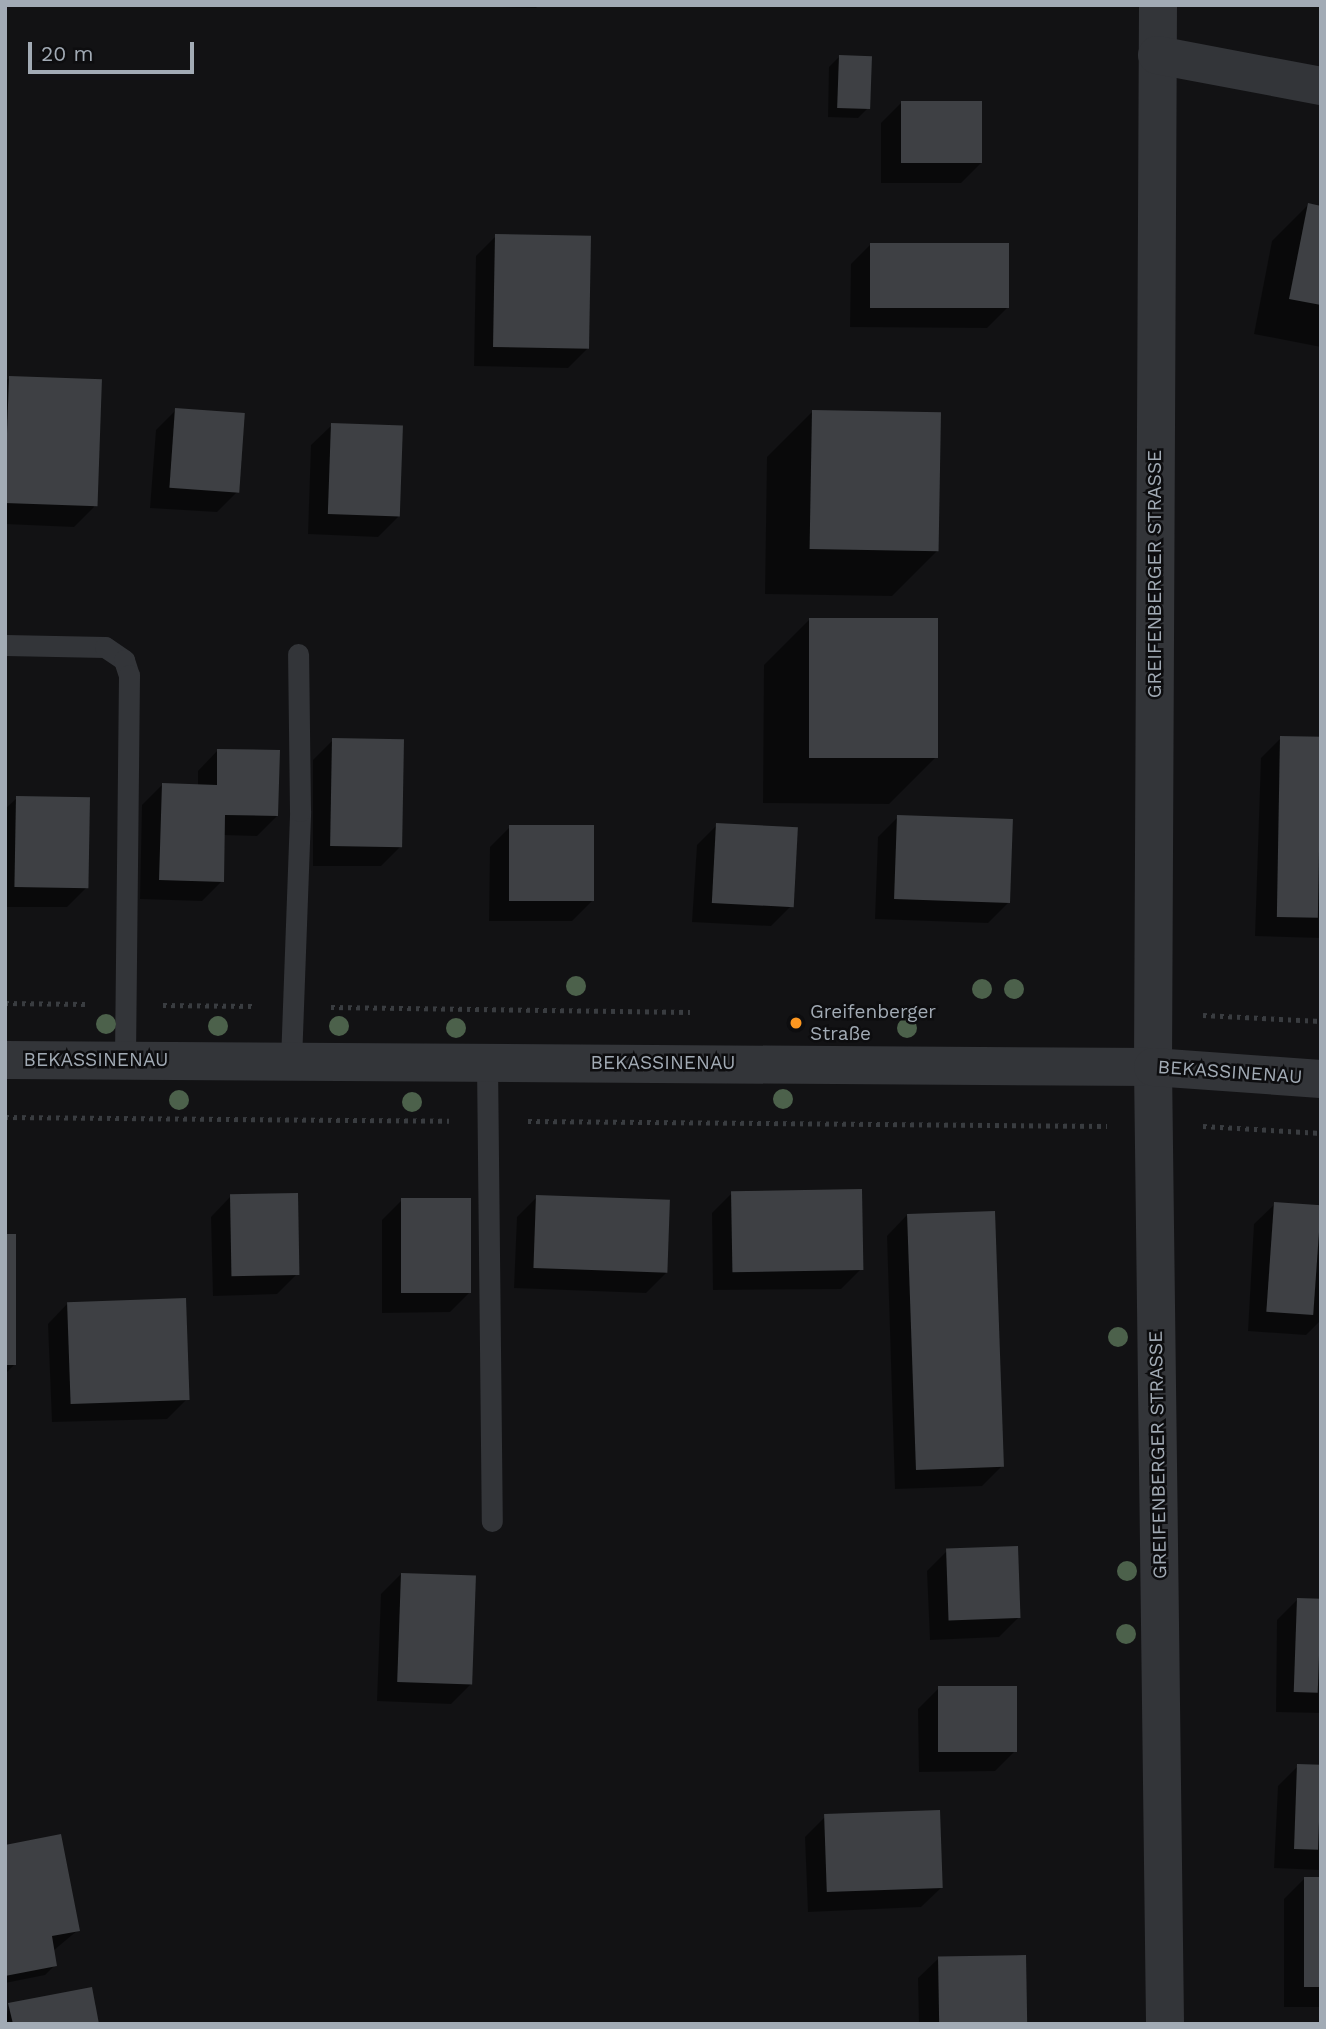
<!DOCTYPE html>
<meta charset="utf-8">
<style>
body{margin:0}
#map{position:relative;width:1326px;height:2029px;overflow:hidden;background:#121214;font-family:"Work Sans",sans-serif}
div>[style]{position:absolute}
.shadow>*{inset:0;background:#0007}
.building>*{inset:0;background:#3e4044;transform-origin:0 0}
.path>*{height:4.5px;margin-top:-2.25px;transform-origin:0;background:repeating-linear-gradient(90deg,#393c40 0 3.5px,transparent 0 8.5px)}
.service>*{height:21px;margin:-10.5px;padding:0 10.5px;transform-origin:10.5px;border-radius:10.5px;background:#333539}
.minor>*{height:38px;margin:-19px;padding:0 19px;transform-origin:19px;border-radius:19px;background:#333539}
.tertiary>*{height:38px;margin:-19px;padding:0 19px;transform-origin:19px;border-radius:19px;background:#333539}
.trees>*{width:20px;height:20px;margin:-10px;border-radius:50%;background:#4c614b}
.dots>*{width:19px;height:19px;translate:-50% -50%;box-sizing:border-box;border:4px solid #0d0d0f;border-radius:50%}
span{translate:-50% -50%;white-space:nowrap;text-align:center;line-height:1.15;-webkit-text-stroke:5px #0d0d0f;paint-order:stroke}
.street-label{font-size:19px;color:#a2abb5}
.poi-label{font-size:19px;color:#a2abb5}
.left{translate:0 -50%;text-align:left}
.frame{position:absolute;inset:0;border:7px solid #a2abb5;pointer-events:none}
.scale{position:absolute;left:28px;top:42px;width:166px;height:32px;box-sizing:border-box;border:4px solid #a2abb5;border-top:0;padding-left:9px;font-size:21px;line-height:24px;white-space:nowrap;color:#a2abb5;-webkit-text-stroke:5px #0d0d0f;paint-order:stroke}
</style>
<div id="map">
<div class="shadow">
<i style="clip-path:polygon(438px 5px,539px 5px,536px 8px)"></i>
<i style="clip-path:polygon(839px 57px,868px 108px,858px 118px,828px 117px,829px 67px)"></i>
<i style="clip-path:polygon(901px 103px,981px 163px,961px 183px,881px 183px,881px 123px)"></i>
<i style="clip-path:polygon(1308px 205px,1321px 208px,1321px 347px,1254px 334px,1272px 241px)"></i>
<i style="clip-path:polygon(496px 236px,588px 348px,568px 368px,474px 366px,476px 256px)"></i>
<i style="clip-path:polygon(871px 244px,1007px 308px,987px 328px,850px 327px,851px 264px)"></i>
<i style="clip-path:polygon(9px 378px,94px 507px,74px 527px,5px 524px,5px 382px)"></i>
<i style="clip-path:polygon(176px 410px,237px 492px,217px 512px,150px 508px,156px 430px)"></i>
<i style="clip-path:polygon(812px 412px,938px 550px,892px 596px,765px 594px,767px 457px)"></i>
<i style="clip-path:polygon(332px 425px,398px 517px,378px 537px,308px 534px,311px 445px)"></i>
<i style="clip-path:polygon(809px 620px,935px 758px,889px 804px,763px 803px,764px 665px)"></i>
<i style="clip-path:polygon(1281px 738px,1321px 739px,1321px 938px,1255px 936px,1261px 758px)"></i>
<i style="clip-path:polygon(333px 740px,401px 846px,381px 866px,313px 866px,313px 760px)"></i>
<i style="clip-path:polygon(218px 750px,277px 816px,257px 836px,223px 835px,222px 881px,202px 901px,140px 899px,142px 805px,162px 785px,198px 786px,198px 771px)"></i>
<i style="clip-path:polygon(17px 798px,87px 887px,67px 907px,5px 907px,5px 809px)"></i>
<i style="clip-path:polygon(898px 817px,1008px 903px,988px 923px,875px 919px,878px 837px)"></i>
<i style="clip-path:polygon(717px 825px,791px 906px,771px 926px,692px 922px,697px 845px)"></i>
<i style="clip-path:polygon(510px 827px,592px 901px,572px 921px,489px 921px,490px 847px)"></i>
<i style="clip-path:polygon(732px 1193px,861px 1269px,841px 1289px,713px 1290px,712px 1213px)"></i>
<i style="clip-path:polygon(231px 1196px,297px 1274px,277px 1294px,213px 1296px,211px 1217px)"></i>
<i style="clip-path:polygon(537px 1197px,666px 1273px,646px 1293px,514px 1288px,517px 1217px)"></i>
<i style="clip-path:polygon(402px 1200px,470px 1292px,450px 1312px,382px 1313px,382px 1220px)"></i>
<i style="clip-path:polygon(1275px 1204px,1321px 1207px,1321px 1320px,1306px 1335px,1248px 1331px,1254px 1224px)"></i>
<i style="clip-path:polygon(907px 1215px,1002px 1466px,982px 1486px,895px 1489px,887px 1236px)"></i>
<i style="clip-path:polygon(5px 1236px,15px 1364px,5px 1374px)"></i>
<i style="clip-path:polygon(68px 1303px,187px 1399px,167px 1419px,52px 1422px,48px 1324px)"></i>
<i style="clip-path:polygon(947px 1551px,1019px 1617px,999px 1637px,930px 1640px,927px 1571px)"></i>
<i style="clip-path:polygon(401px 1574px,471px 1684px,451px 1704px,377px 1701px,381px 1594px)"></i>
<i style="clip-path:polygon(1297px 1600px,1321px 1600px,1321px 1713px,1276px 1712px,1277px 1620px)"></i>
<i style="clip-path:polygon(938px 1689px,1015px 1751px,995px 1771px,919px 1772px,918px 1709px)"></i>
<i style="clip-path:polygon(1298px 1766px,1321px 1767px,1321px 1870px,1274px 1868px,1278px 1786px)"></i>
<i style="clip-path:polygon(825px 1817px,942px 1887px,921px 1907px,808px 1912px,805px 1837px)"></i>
<i style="clip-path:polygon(5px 1847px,78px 1930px,53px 1951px,55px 1965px,45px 1975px,5px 1983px)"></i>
<i style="clip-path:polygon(1304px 1879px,1321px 1879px,1321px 2007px,1284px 2007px,1284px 1899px)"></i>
<i style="clip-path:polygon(939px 1958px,1024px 2024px,919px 2024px,918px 1978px)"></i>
<i style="clip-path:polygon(9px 2005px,97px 2024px,5px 2024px)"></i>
</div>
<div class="building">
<i style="left:839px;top:55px;width:33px;height:53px;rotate:2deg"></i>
<i style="left:982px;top:101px;width:62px;height:81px;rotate:90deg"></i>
<i style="clip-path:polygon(1308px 203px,1321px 206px,1321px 305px,1289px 299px)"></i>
<i style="left:495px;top:234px;width:96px;height:113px;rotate:1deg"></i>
<i style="left:870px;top:243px;width:139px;height:65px"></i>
<i style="left:9px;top:376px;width:93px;height:127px;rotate:2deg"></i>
<i style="left:175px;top:408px;width:70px;height:80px;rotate:4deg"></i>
<i style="left:812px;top:410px;width:129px;height:139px;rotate:1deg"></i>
<i style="left:331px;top:423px;width:72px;height:91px;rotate:2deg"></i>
<i style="left:809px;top:618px;width:129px;height:140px"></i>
<i style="left:1280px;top:736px;width:41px;height:181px;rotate:1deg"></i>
<i style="left:332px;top:738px;width:72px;height:108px;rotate:1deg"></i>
<i style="clip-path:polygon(217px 749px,280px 750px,278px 816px,225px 815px,224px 882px,159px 880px,162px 783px,217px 785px)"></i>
<i style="left:16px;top:796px;width:74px;height:91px;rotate:1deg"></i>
<i style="left:897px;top:815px;width:116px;height:84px;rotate:2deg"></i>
<i style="left:716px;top:823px;width:82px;height:80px;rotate:3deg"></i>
<i style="left:509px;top:825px;width:85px;height:76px"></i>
<i style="left:862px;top:1189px;width:81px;height:131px;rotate:89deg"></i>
<i style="left:298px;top:1193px;width:82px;height:68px;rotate:89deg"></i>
<i style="left:536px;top:1195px;width:134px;height:73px;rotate:2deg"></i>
<i style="left:471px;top:1198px;width:95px;height:70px;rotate:90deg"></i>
<i style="left:1274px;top:1202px;width:47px;height:110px;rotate:4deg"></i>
<i style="left:995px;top:1211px;width:256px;height:88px;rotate:88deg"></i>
<i style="left:5px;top:1234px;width:11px;height:131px"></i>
<i style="left:186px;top:1298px;width:102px;height:119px;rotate:88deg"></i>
<i style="left:1018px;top:1546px;width:72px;height:72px;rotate:88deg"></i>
<i style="left:401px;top:1573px;width:75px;height:109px;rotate:2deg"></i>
<i style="left:1297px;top:1598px;width:24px;height:94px;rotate:2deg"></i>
<i style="left:1017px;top:1686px;width:66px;height:79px;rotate:90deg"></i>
<i style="left:1297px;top:1764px;width:24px;height:85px;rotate:2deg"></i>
<i style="left:940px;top:1810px;width:78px;height:116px;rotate:88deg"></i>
<i style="clip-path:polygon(61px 1834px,80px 1931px,52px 1936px,57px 1966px,5px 1976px,5px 1845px)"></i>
<i style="left:1304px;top:1877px;width:17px;height:110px"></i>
<i style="left:1026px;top:1955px;width:69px;height:88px;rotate:89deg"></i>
<i style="clip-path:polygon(92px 1987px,99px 2024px,13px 2024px,8px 2003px)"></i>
</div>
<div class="path">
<i style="left:5px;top:1003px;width:80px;rotate:0.7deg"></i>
<i style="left:163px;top:1005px;width:90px;rotate:0.6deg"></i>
<i style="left:331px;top:1007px;width:359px;rotate:0.8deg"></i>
<i style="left:1203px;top:1015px;width:118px;rotate:2.9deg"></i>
<i style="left:5px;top:1117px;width:444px;rotate:0.5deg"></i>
<i style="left:528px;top:1121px;width:579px;rotate:0.49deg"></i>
<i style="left:1203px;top:1126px;width:118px;rotate:3.4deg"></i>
</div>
<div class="service">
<i style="left:5px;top:645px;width:100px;rotate:1.1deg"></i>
<i style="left:105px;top:647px;width:23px;rotate:34deg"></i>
<i style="left:124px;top:660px;width:16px;rotate:72deg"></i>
<i style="left:129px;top:675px;width:385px;rotate:90.6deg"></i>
<i style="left:291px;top:1061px;width:250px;rotate:-87.9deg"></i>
<i style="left:300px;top:811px;width:157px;rotate:-90.7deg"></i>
<i style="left:487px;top:1062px;width:459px;rotate:89.4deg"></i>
</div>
<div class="minor">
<i style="left:1158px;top:5px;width:1062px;rotate:90.27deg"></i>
<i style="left:1153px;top:1067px;width:957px;rotate:89.28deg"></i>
<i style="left:1157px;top:55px;width:167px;rotate:10.7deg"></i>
</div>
<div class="tertiary">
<i style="left:5px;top:1060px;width:1148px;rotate:0.35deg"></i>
<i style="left:1153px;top:1067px;width:168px;rotate:4.1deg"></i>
</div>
<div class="trees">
<i style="left:576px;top:986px"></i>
<i style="left:982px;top:989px"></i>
<i style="left:1014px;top:989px"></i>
<i style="left:106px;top:1024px"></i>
<i style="left:218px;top:1026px"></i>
<i style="left:339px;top:1026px"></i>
<i style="left:456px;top:1028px"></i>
<i style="left:907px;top:1028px"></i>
<i style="left:783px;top:1099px"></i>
<i style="left:179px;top:1100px"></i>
<i style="left:412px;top:1102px"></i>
<i style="left:1118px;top:1337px"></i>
<i style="left:1127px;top:1571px"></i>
<i style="left:1126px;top:1634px"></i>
</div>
<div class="dots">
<i style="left:796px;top:1023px;background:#fd9720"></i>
</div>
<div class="street-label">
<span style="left:1155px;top:574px;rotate:-90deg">GREIFENBERGER STRASSE</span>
<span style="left:96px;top:1060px">BEKASSINENAU</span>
<span style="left:663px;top:1063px">BEKASSINENAU</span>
<span style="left:1230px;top:1072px;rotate:4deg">BEKASSINENAU</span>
<span style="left:1158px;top:1455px;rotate:-91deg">GREIFENBERGER STRASSE</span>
</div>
<div class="poi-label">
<span class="left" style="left:810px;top:1023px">Greifenberger<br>Straße</span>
</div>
<div class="frame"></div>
<div class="scale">20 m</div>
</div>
